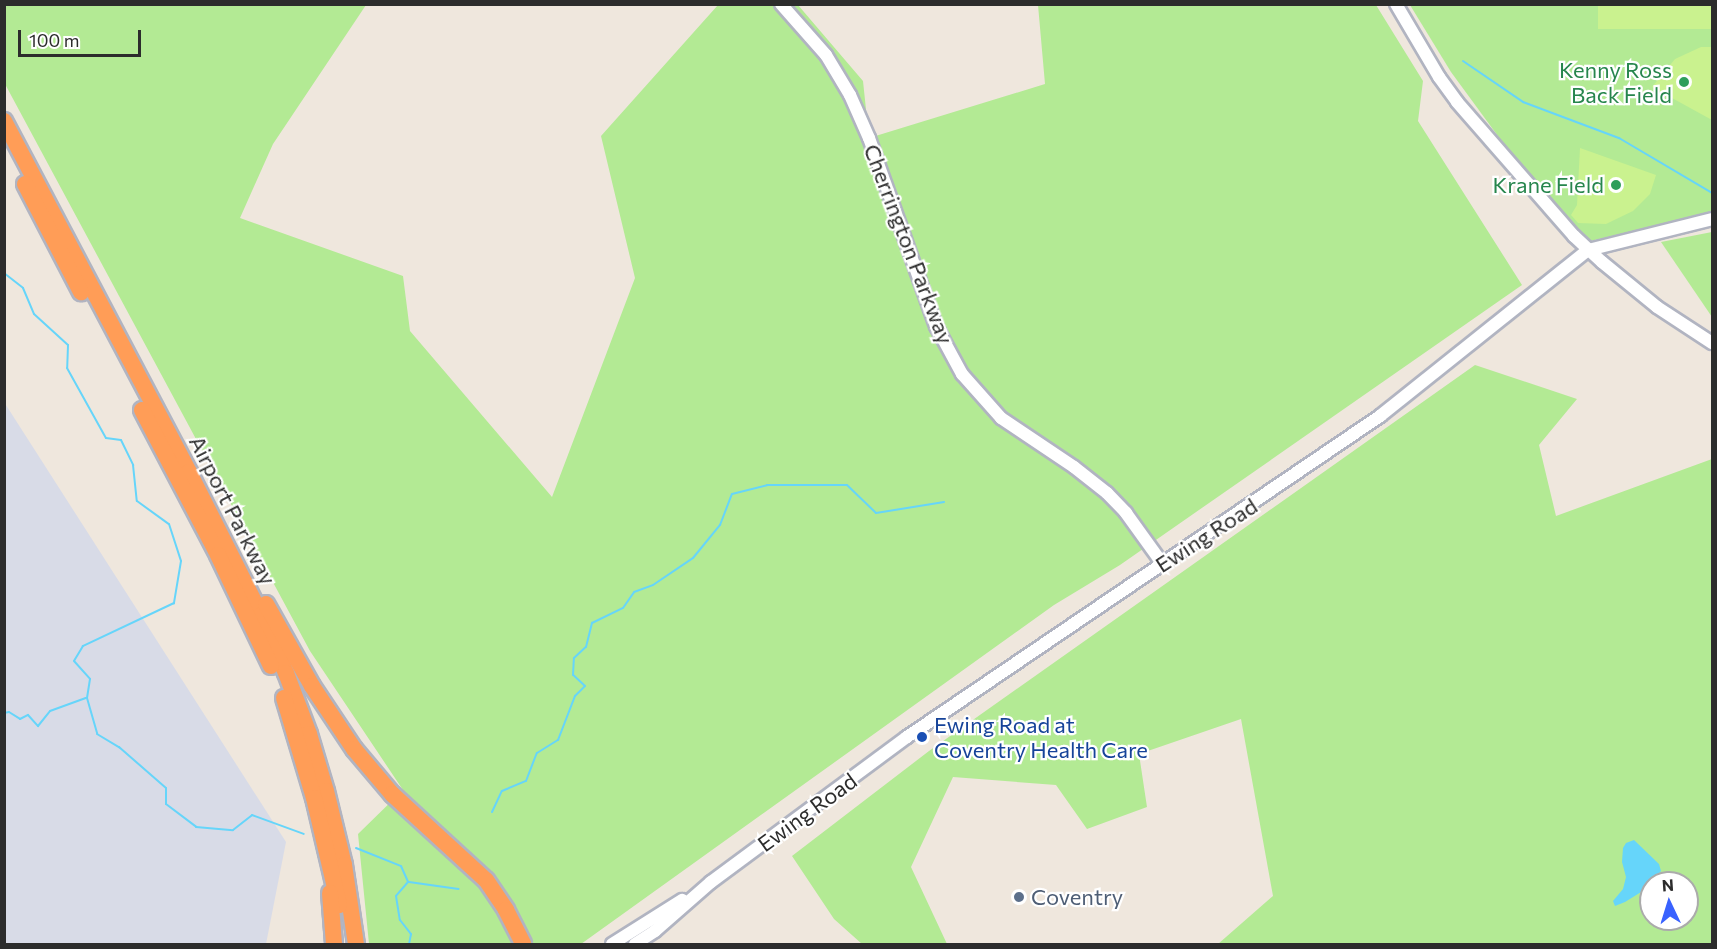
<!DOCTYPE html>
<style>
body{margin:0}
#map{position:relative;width:1717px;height:949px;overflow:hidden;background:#efe7dd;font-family:Commissioner,sans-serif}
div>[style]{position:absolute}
.airport>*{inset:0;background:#d8dbe7}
.green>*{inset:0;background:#b3ea94}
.pitch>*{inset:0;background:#caf28f;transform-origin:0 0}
.water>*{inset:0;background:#66d5fa}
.stream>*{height:2px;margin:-1px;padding:0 1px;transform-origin:1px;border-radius:1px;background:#66d5fa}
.roads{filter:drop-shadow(2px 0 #b1b4c1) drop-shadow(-2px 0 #b1b4c1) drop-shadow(0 2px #b1b4c1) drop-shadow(0 -2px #b1b4c1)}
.secondary>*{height:12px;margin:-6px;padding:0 6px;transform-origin:6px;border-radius:6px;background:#fff}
.highway>*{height:16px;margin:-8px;padding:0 8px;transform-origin:8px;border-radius:8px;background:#ff9d57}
.dots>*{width:16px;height:16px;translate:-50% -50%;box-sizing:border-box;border:3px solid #fff;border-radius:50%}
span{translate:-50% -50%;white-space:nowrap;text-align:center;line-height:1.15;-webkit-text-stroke:4.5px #fff;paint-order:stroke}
.leisure-label{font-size:22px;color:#27864d}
.right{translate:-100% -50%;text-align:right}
.street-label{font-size:22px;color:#2c2c2c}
.transit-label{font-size:22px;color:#164399}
.left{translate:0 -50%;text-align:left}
.service-label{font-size:22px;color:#4e5e75}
.frame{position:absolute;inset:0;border:6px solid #2c2c2c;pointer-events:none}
.north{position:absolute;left:1639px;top:871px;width:60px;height:60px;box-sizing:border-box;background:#fff;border:2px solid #ababab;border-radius:50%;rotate:356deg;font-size:16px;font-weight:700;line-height:24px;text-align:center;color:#2c2c2c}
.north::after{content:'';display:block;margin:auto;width:21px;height:27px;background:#3962ff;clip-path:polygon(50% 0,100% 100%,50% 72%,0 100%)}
.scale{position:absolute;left:18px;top:30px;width:123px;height:27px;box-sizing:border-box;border:3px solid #2c2c2c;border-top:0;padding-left:8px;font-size:18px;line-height:21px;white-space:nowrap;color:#2c2c2c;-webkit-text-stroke:4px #fff;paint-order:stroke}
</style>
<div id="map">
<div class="airport">
<i style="clip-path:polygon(4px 402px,286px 842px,266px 944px,5px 944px)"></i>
</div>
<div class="green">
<i style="clip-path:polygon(4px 5px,366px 5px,273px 144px,240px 218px,403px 276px,410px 331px,552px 497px,635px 278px,601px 136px,718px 5px,798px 5px,863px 81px,869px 138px,1045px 84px,1038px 5px,1376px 5px,1423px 81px,1418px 121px,1522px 285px,1120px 565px,1054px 605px,581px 944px,369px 944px,358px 834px,403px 790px,310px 651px,5px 84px)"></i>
<i style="clip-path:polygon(1410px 5px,1712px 5px,1712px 213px,1586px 242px,1503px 143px,1451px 72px)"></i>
<i style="clip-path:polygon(1712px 232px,1712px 317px,1661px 242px)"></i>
<i style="clip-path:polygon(evenodd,1475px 365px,1577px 399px,1539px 445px,1556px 516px,1712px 459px,1712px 944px,1218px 944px,1273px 896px,1241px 719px,1139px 754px,1147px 807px,1087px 829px,1056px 785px,953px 777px,911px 867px,947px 944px,862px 944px,834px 919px,792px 856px,929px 751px,1475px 365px,1651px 883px,1687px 883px,1687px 919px,1651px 919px,1651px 883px)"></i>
</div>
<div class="pitch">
<i style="left:1598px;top:5px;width:114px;height:24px"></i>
<i style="clip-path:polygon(1701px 47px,1712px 47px,1712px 120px,1652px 87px,1675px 59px)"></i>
<i style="clip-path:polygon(1580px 148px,1656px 175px,1650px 194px,1633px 211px,1606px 224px,1578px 223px,1571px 215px,1577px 205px)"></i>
</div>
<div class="water">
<i style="clip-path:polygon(1634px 840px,1659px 864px,1661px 871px,1646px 889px,1625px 902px,1615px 906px,1613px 901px,1623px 889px,1626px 877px,1622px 862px,1623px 848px,1626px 843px)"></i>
</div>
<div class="stream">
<i style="left:1463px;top:61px;width:73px;rotate:34.3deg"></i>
<i style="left:1523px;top:102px;width:103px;rotate:20.6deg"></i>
<i style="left:1619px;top:138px;width:108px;rotate:30.6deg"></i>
<i style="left:4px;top:273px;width:24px;rotate:38deg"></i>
<i style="left:23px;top:288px;width:28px;rotate:67deg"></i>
<i style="left:34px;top:314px;width:46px;rotate:42.4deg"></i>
<i style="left:68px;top:345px;width:23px;rotate:92deg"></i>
<i style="left:67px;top:368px;width:80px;rotate:60.9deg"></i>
<i style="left:106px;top:438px;width:15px;rotate:8deg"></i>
<i style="left:121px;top:440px;width:28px;rotate:64deg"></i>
<i style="left:133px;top:465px;width:36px;rotate:84deg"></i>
<i style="left:137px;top:501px;width:39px;rotate:36deg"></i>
<i style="left:169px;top:524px;width:39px;rotate:72deg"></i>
<i style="left:181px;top:561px;width:43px;rotate:99.5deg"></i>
<i style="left:174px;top:603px;width:101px;rotate:154.7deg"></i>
<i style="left:83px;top:646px;width:17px;rotate:121deg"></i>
<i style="left:74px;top:661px;width:24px;rotate:48deg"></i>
<i style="left:90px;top:679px;width:19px;rotate:99deg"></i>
<i style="left:87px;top:698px;width:37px;rotate:74deg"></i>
<i style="left:97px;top:734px;width:26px;rotate:31deg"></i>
<i style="left:119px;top:747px;width:62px;rotate:41.1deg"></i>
<i style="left:166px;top:788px;width:16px;rotate:90deg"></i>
<i style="left:166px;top:804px;width:38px;rotate:37deg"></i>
<i style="left:196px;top:827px;width:37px;rotate:5deg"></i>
<i style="left:233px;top:830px;width:24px;rotate:-38deg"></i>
<i style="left:252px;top:815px;width:55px;rotate:20.1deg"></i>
<i style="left:4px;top:713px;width:5px;rotate:-11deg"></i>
<i style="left:9px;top:712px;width:13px;rotate:32deg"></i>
<i style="left:20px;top:719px;width:9px;rotate:-27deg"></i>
<i style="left:28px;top:715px;width:15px;rotate:48deg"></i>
<i style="left:38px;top:726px;width:19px;rotate:-51deg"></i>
<i style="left:50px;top:711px;width:38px;rotate:-20deg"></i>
<i style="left:492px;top:812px;width:23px;rotate:-65deg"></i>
<i style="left:502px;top:791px;width:26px;rotate:-23deg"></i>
<i style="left:526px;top:781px;width:30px;rotate:-69deg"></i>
<i style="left:537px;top:753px;width:25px;rotate:-32deg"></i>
<i style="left:558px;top:740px;width:47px;rotate:-68.9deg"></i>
<i style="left:575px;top:696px;width:14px;rotate:-45deg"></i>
<i style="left:585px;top:686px;width:16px;rotate:-137deg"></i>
<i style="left:573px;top:675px;width:17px;rotate:-87deg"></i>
<i style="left:574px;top:658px;width:16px;rotate:-43deg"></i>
<i style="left:586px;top:647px;width:25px;rotate:-76deg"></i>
<i style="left:592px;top:623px;width:34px;rotate:-26deg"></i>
<i style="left:623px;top:608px;width:19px;rotate:-55deg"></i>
<i style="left:634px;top:592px;width:20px;rotate:-20deg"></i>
<i style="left:653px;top:585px;width:48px;rotate:-34deg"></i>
<i style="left:693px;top:558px;width:43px;rotate:-50.7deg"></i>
<i style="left:720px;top:525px;width:33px;rotate:-69deg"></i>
<i style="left:732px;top:494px;width:36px;rotate:-14deg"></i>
<i style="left:767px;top:485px;width:80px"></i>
<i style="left:847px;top:485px;width:40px;rotate:44deg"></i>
<i style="left:876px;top:513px;width:69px;rotate:-9.2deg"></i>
<i style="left:356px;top:848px;width:48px;rotate:21.8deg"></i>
<i style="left:401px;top:866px;width:17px;rotate:66deg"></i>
<i style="left:408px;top:882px;width:18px;rotate:131deg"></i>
<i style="left:396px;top:896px;width:24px;rotate:81deg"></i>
<i style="left:400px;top:920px;width:18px;rotate:52deg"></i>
<i style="left:411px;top:934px;width:10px;rotate:101deg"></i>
<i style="left:409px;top:882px;width:50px;rotate:8deg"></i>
</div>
<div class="roads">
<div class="secondary">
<i style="left:781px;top:4px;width:68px;rotate:48.6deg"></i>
<i style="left:826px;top:55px;width:47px;rotate:59deg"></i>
<i style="left:850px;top:95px;width:47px;rotate:66.2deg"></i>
<i style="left:869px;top:138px;width:200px;rotate:70.4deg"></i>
<i style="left:936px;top:326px;width:55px;rotate:61.6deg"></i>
<i style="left:962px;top:374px;width:59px;rotate:48.4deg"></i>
<i style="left:1001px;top:418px;width:88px;rotate:33.9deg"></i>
<i style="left:1074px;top:467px;width:42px;rotate:38.2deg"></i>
<i style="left:1107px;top:493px;width:28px;rotate:46deg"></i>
<i style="left:1126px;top:513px;width:62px;rotate:54.2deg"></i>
<i style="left:1396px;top:4px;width:85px;rotate:59.5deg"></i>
<i style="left:1439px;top:77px;width:31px;rotate:54deg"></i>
<i style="left:1457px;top:102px;width:178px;rotate:48.9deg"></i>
<i style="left:1574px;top:236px;width:38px;rotate:43deg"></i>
<i style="left:1602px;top:262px;width:71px;rotate:39.3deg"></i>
<i style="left:1657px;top:307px;width:66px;rotate:33.2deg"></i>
<i style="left:612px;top:944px;width:83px;rotate:-32.2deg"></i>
<i style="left:635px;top:944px;width:24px;rotate:-33deg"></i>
<i style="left:655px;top:931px;width:74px;rotate:-41.2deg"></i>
<i style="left:711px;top:882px;width:244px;rotate:-36.5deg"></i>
<i style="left:907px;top:737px;width:572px;rotate:-34.16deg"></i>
<i style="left:1380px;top:416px;width:266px;rotate:-38.6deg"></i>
<i style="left:1588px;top:250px;width:128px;rotate:-14deg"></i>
</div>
<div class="highway">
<i style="left:4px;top:121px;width:397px;rotate:62.2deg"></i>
<i style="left:189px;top:472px;width:160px;rotate:63.3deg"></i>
<i style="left:261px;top:615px;width:63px;rotate:66.7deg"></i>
<i style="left:286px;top:673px;width:65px;rotate:69.3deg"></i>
<i style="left:309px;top:734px;width:59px;rotate:73.4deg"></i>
<i style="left:326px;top:791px;width:76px;rotate:76.3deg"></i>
<i style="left:344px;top:865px;width:80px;rotate:81.4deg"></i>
<i style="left:25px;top:184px;width:122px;rotate:62.6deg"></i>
<i style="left:142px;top:410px;width:164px;rotate:62.3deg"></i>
<i style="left:218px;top:555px;width:123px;rotate:64.5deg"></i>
<i style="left:266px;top:604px;width:94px;rotate:60.7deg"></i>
<i style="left:312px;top:686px;width:76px;rotate:56.3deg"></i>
<i style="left:354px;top:749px;width:59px;rotate:49.8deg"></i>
<i style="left:392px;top:794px;width:127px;rotate:42.5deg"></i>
<i style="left:486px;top:880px;width:36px;rotate:56deg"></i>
<i style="left:506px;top:910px;width:38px;rotate:63deg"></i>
<i style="left:284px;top:698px;width:104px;rotate:73.3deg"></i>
<i style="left:314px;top:798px;width:110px;rotate:76.8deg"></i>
<i style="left:330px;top:893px;width:51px;rotate:85.5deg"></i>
</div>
</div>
<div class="dots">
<i style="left:1684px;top:82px;background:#2e9e5b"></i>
<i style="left:1616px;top:185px;background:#2e9e5b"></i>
<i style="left:922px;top:737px;background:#1a4fb4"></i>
<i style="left:1019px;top:897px;background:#5c6f8a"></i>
</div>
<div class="leisure-label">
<span class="right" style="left:1672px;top:82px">Kenny Ross<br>Back Field</span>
<span class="right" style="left:1604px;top:185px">Krane Field</span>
</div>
<div class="street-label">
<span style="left:909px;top:244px;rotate:69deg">Cherrington Parkway</span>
<span style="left:233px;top:510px;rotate:63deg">Airport Parkway</span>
<span style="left:1206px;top:535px;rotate:-33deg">Ewing Road</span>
<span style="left:807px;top:812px;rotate:-36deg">Ewing Road</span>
</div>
<div class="transit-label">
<span class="left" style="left:934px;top:737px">Ewing Road at<br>Coventry Health Care</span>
</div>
<div class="service-label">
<span class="left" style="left:1031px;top:897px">Coventry</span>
</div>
<div class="frame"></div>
<div class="north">N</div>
<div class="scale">100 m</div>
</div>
